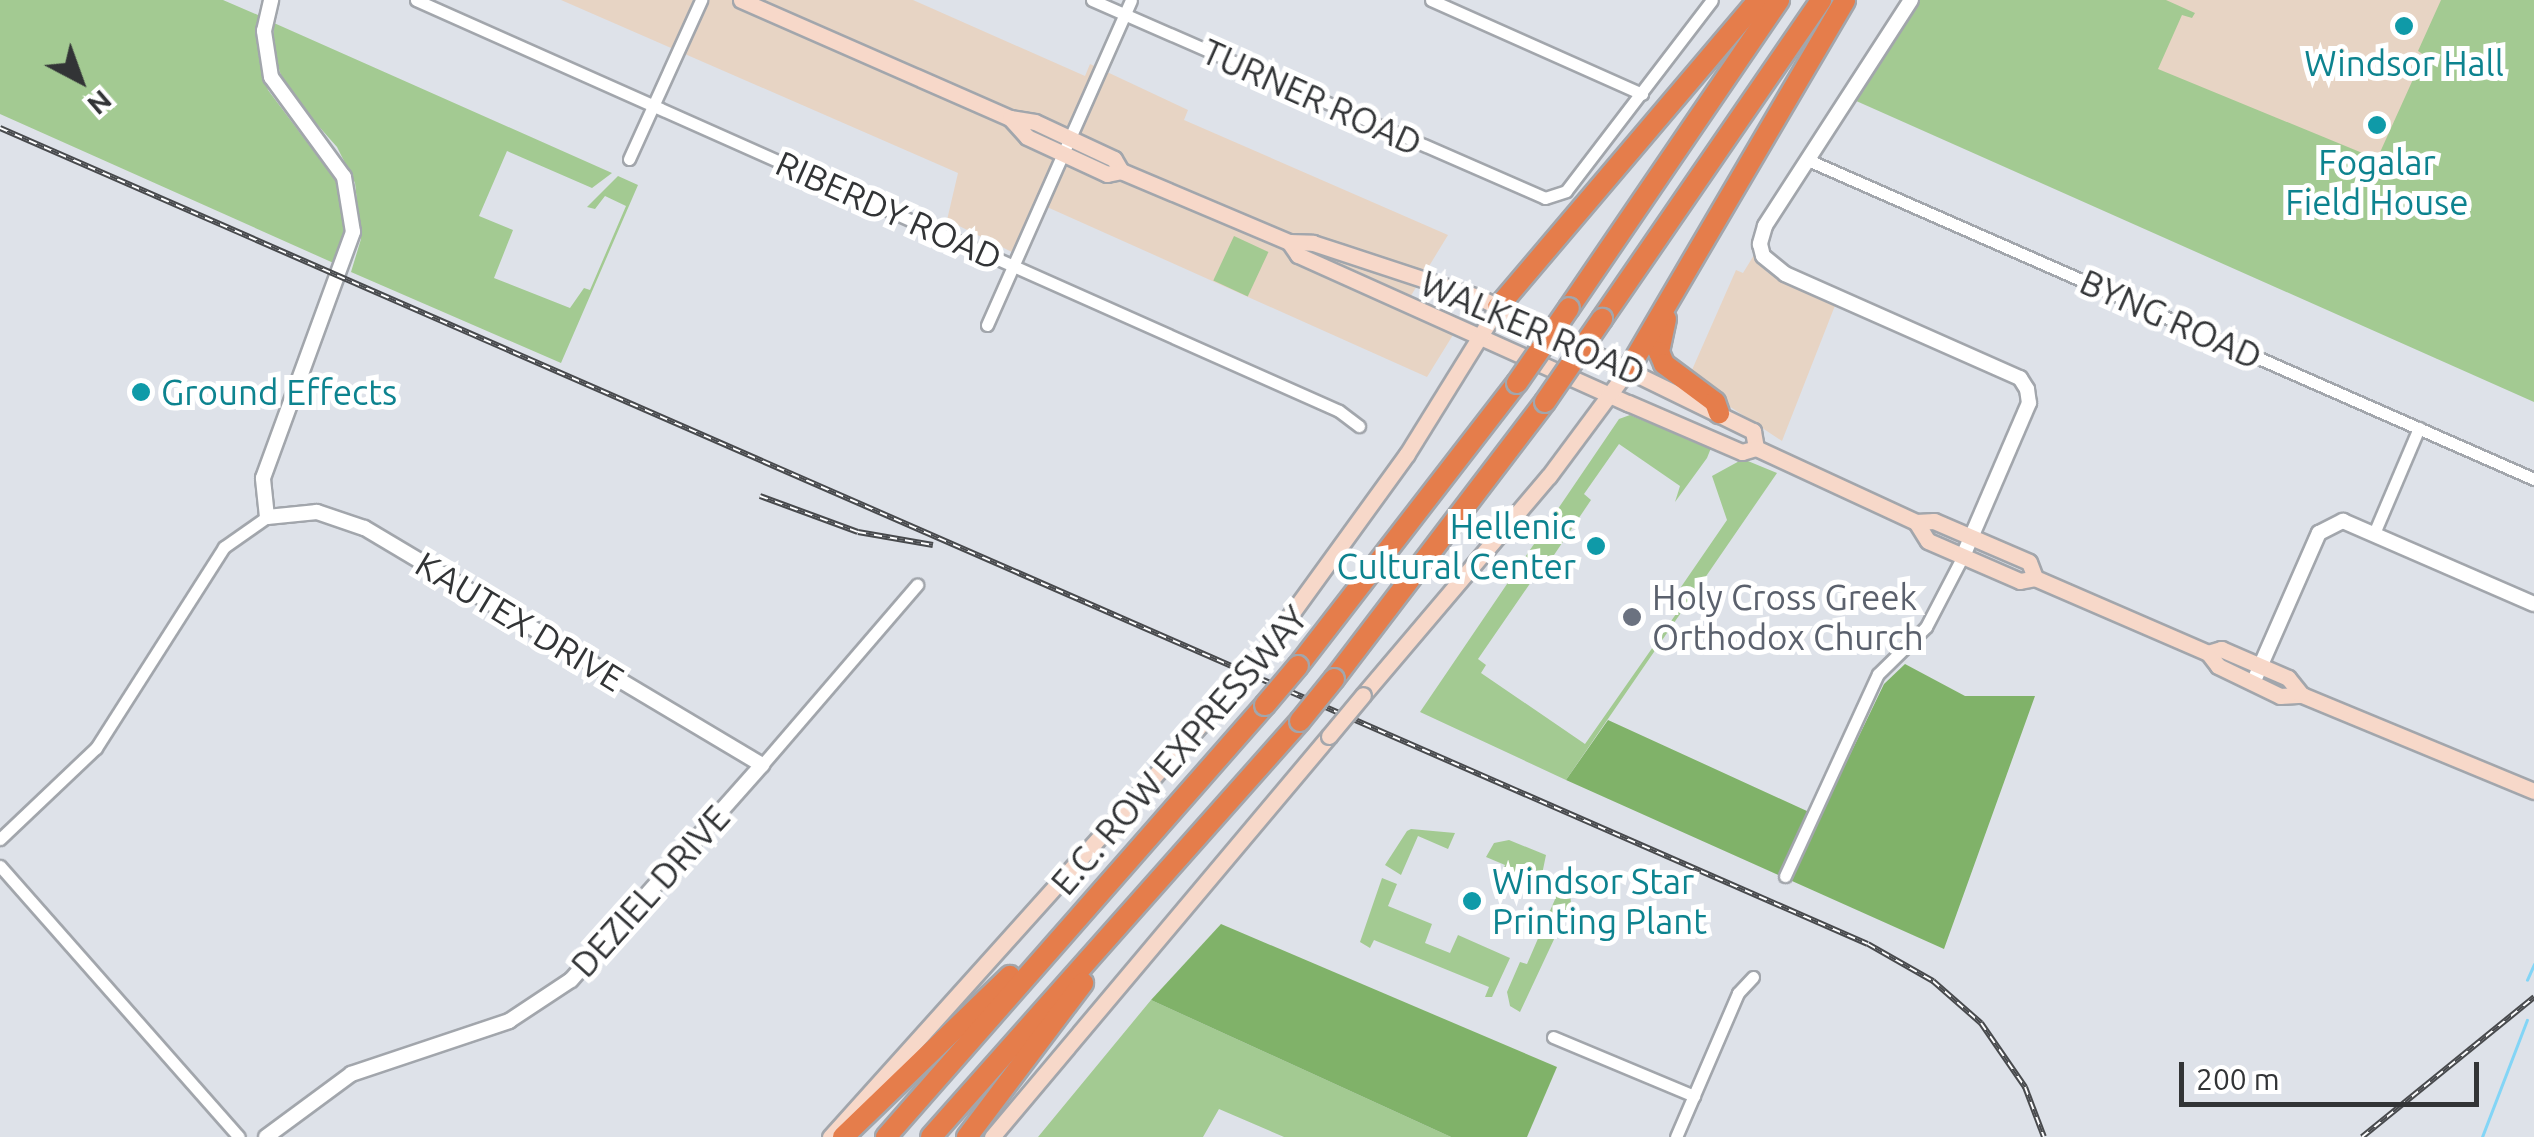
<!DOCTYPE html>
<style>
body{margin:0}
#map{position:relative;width:2534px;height:1137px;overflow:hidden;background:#dee2e9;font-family:Ubuntu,sans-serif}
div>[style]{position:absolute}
.commercial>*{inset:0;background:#e7d4c4}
.green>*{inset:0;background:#a3ca92;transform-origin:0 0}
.forest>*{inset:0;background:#80b269}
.stream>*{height:2.5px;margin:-1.25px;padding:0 1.25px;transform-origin:1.25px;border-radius:1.25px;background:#83d5f6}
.roads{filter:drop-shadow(2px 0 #a2a6ac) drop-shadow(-2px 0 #a2a6ac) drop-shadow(0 2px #a2a6ac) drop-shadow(0 -2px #a2a6ac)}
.minor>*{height:11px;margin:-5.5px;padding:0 5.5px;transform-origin:5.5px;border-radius:5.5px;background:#fff}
.tertiary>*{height:14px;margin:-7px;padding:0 7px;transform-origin:7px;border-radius:7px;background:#fff}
.secondary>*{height:15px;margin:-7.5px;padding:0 7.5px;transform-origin:7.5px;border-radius:7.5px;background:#f7d8c9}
.motorway>*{height:20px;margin:-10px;padding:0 10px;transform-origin:10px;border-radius:10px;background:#e57d4b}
.rail>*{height:6px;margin-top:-3px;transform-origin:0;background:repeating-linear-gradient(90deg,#fff 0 8px,#484a4d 0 16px);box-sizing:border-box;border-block:2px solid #484a4d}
.bridges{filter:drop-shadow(2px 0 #a2a6ac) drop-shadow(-2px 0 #a2a6ac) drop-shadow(0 2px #a2a6ac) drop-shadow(0 -2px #a2a6ac)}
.secondary-bridge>*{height:15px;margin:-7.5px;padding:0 7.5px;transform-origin:7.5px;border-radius:7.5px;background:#f7d8c9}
.motorway-bridge>*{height:20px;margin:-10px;padding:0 10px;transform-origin:10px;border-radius:10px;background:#e57d4b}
.dots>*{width:28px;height:28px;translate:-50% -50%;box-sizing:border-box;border:5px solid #fff;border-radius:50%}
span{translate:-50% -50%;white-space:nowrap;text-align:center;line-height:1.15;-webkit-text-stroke:10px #fff;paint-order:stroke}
.culture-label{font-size:35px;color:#0d838f}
.left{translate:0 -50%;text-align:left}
.right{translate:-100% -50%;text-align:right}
.street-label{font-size:35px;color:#323436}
.worship-label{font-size:35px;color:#5b616d}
.north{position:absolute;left:30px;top:30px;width:100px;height:100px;-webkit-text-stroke:8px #fff;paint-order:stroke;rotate:139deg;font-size:28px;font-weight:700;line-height:40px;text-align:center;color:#323436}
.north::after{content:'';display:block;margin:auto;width:35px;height:45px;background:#323436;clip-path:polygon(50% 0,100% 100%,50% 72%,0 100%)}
.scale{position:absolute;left:2179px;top:1062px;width:300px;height:45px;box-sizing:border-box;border:5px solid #323436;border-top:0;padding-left:12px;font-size:30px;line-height:35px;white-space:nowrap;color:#323436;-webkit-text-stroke:8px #fff;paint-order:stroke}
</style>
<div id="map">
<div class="commercial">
<i style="clip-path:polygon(561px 0,913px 0,1085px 76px,1090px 64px,1188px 110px,1184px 120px,1448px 235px,1401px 312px,1453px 335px,1427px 377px,1047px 207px,1022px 257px,947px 220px,958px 173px)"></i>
<i style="clip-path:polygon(1920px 0,2534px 0,2437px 359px)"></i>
<i style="clip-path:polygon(1754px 255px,1767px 272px,1836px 303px,1782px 441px,1688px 379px,1736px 270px,1743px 273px)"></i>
</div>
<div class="green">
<i style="clip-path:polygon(0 0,223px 0,258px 15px,258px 53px,268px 90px,339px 185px,346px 233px,338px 265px,0 114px)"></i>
<i style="clip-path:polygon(1920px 0,2166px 0,2195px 13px,2192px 18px,2182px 15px,2158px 69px,2377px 159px,2424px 55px,2418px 51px,2441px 0,2534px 0,2534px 402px,1854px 100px)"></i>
<i style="clip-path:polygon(274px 23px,612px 173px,592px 188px,507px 151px,479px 216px,513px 230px,494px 278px,570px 308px,584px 288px,590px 290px,626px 206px,605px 196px,595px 209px,587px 207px,618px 176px,638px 185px,561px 363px,351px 272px,361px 239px,355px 183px,337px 147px,285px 88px,273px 50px)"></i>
<i style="left:1234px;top:236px;width:38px;height:49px;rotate:25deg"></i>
<i style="clip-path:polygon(1630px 415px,1711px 448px,1707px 458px,1675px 502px,1680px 486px,1619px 444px,1584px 494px,1591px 500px,1554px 555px,1539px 558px,1540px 569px,1478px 659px,1486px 665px,1481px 673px,1585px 744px,1676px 614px,1681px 587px,1727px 520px,1712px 476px,1743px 459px,1777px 473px,1566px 780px,1420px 712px,1619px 419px)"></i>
<i style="clip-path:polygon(1407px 831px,1411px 829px,1455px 833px,1448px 849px,1418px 836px,1401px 875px,1385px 865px)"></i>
<i style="clip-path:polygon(1509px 840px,1546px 855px,1539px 889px,1502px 873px,1505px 865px,1486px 857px,1494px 843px)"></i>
<i style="clip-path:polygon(1382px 878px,1397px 884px,1388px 906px,1432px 924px,1425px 943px,1450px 953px,1458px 935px,1510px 958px,1492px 997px,1485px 997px,1489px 987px,1374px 940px,1370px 948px,1360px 942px)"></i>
<i style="clip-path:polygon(1552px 889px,1570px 892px,1571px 903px,1520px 1012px,1510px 1006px,1507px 992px,1520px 962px,1527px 964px,1556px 897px)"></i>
<i style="clip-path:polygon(1151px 1000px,1451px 1137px,1284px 1137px,1219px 1109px,1203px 1137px,1038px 1137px)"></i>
</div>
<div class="forest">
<i style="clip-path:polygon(1905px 664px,1965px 696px,2035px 696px,1944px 949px,1566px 780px,1608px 720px,1820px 817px,1884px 684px)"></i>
<i style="clip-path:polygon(1221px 924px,1557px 1067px,1527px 1137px,1451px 1137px,1151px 1000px)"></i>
</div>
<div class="stream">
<i style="left:2527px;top:980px;width:17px;rotate:-66deg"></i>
<i style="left:2482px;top:1137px;width:125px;rotate:-69deg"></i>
</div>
<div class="roads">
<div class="minor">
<i style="left:416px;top:0;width:1010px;rotate:24deg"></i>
<i style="left:1339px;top:411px;width:25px;rotate:37deg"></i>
<i style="left:1092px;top:0;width:494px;rotate:23.6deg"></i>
<i style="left:1545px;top:198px;width:22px;rotate:-18deg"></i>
<i style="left:1566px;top:191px;width:240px;rotate:-52.6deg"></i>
<i style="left:1431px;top:0;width:231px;rotate:24deg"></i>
<i style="left:629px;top:159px;width:175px;rotate:-65.6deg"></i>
<i style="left:1808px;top:160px;width:793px;rotate:23.72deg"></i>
<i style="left:987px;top:325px;width:355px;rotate:-66.1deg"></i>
<i style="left:2375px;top:531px;width:112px;rotate:-66.9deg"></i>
<i style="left:762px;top:765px;width:238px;rotate:-49.3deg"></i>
<i style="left:0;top:839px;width:132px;rotate:-43.5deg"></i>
<i style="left:96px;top:748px;width:238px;rotate:-57.5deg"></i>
<i style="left:224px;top:547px;width:52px;rotate:-34.9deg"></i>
<i style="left:0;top:866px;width:361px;rotate:48.6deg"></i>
<i style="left:1785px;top:876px;width:222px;rotate:-65.3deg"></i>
<i style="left:1878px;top:674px;width:67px;rotate:-44.4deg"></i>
<i style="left:1926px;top:627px;width:80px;rotate:-62.5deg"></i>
<i style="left:1553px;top:1037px;width:153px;rotate:22.7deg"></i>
<i style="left:1676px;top:1137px;width:157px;rotate:-66.7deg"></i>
<i style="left:1738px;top:993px;width:22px;rotate:-47deg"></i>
</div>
<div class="tertiary">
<i style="left:1911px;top:0;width:269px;rotate:122.9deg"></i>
<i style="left:1765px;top:226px;width:19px;rotate:106deg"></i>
<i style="left:1760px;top:244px;width:12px;rotate:76deg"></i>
<i style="left:1763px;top:256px;width:28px;rotate:39deg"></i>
<i style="left:1785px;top:274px;width:257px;rotate:23.9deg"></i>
<i style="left:2020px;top:378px;width:13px;rotate:58deg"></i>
<i style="left:2027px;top:389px;width:14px;rotate:82deg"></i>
<i style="left:2029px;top:403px;width:167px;rotate:113.3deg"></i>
<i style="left:2253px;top:683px;width:164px;rotate:-66.3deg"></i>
<i style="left:2319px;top:533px;width:27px;rotate:-27deg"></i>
<i style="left:2343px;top:521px;width:208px;rotate:23.5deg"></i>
<i style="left:266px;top:1137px;width:106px;rotate:-36.5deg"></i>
<i style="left:351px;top:1074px;width:167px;rotate:-18.5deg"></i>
<i style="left:509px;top:1021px;width:74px;rotate:-33.5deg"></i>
<i style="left:571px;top:980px;width:288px;rotate:-48.4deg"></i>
<i style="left:762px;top:765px;width:463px;rotate:-149.2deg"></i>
<i style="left:364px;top:528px;width:50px;rotate:-161.2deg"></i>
<i style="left:317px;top:512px;width:50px;rotate:174.3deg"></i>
<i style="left:267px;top:517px;width:39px;rotate:-96deg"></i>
<i style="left:263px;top:478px;width:262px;rotate:-69.9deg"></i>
<i style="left:353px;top:232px;width:56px;rotate:-99.3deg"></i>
<i style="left:344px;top:177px;width:124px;rotate:-126.1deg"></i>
<i style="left:271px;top:77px;width:47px;rotate:-98.7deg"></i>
<i style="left:264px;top:31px;width:32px;rotate:-77deg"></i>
</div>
<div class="secondary">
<i style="left:741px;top:0;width:294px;rotate:23.7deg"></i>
<i style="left:1010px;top:118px;width:25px;rotate:9deg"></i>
<i style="left:1035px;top:122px;width:87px;rotate:25.1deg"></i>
<i style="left:1114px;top:159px;width:14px;rotate:60deg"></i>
<i style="left:1010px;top:118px;width:25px;rotate:48deg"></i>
<i style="left:1027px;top:137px;width:88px;rotate:24.8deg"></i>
<i style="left:1107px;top:174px;width:14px;rotate:-12deg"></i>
<i style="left:1121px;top:171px;width:182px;rotate:22.9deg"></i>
<i style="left:1289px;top:242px;width:24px;rotate:2deg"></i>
<i style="left:1313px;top:243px;width:176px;rotate:18.2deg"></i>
<i style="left:1480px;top:298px;width:304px;rotate:26deg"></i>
<i style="left:1753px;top:431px;width:17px;rotate:80deg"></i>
<i style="left:1289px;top:242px;width:16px;rotate:55deg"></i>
<i style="left:1298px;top:255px;width:362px;rotate:24.2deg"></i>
<i style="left:1628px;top:403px;width:124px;rotate:23.3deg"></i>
<i style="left:1742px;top:452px;width:15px;rotate:-16deg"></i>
<i style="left:1756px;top:448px;width:176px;rotate:24.8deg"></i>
<i style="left:1916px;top:522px;width:18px;rotate:-3deg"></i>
<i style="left:1934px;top:521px;width:103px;rotate:23.3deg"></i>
<i style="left:2029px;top:562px;width:17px;rotate:69deg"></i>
<i style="left:1916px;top:522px;width:22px;rotate:58deg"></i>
<i style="left:1928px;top:541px;width:100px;rotate:23.5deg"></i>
<i style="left:2020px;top:581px;width:15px;rotate:-11deg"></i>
<i style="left:2035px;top:578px;width:189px;rotate:23.4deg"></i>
<i style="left:2208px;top:653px;width:16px;rotate:52deg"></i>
<i style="left:2218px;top:666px;width:69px;rotate:25.8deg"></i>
<i style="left:2280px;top:696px;width:22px;rotate:-3deg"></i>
<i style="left:2302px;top:695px;width:251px;rotate:22.5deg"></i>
<i style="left:1268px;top:646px;width:237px;rotate:-54.1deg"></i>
<i style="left:1407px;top:454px;width:173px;rotate:-58.2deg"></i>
<i style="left:2208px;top:653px;width:14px;rotate:-17deg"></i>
<i style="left:2221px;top:649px;width:73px;rotate:23.4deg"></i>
<i style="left:2288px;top:678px;width:22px;rotate:51deg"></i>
<i style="left:1363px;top:695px;width:287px;rotate:-49.7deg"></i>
<i style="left:1549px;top:476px;width:136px;rotate:-53.4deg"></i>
<i style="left:830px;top:1137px;width:600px;rotate:-48.04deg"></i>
<i style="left:992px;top:1137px;width:524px;rotate:-49.96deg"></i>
</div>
<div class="motorway">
<i style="left:1498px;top:307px;width:402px;rotate:-49.7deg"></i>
<i style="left:1569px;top:308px;width:373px;rotate:-55.7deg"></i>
<i style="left:1602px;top:319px;width:387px;rotate:-55.5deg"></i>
<i style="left:1666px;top:319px;width:34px;rotate:102deg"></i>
<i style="left:1659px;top:352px;width:13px;rotate:67deg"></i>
<i style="left:1664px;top:364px;width:64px;rotate:36.7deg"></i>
<i style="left:1715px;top:402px;width:12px;rotate:70deg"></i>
<i style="left:1630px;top:367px;width:425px;rotate:-59.6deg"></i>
<i style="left:1298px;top:666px;width:358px;rotate:-52.3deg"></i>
<i style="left:1334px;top:679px;width:348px;rotate:-52.7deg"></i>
<i style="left:843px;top:1137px;width:232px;rotate:-44deg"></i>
<i style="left:886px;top:1137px;width:575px;rotate:-48.74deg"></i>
<i style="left:931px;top:1137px;width:556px;rotate:-48.43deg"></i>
<i style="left:967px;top:1137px;width:193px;rotate:-53deg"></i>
</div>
</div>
<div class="rail">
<i style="left:0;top:128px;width:2038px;rotate:23.6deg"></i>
<i style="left:1868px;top:944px;width:75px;rotate:29.6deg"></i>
<i style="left:1933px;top:981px;width:64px;rotate:41.2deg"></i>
<i style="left:1981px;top:1023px;width:78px;rotate:55.5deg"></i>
<i style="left:2025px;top:1087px;width:53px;rotate:69.2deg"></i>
<i style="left:760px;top:496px;width:104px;rotate:20.2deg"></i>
<i style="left:858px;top:532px;width:76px;rotate:9.8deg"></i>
<i style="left:2362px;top:1137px;width:222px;rotate:-39.1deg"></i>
</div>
<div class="bridges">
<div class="secondary-bridge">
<i style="left:1231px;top:691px;width:58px;rotate:-50.6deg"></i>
<i style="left:1329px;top:736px;width:53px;rotate:-50.3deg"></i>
</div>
<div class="motorway-bridge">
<i style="left:1517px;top:383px;width:91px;rotate:-55.3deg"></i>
<i style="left:1545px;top:402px;width:101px;rotate:-55.5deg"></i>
<i style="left:1265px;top:705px;width:51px;rotate:-49.8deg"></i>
<i style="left:1300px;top:721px;width:54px;rotate:-51deg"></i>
</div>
</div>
<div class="dots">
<i style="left:2404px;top:26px;background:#0f9aa8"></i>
<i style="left:2377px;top:125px;background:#0f9aa8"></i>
<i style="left:141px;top:392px;background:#0f9aa8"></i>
<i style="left:1596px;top:546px;background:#0f9aa8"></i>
<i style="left:1632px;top:617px;background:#6b7280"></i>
<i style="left:1472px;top:901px;background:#0f9aa8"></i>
</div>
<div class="culture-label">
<span style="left:2404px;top:63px">Windsor Hall</span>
<span style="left:2377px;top:182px">Fogalar<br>Field House</span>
<span class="left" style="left:161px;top:392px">Ground Effects</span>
<span class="right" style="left:1576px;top:546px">Hellenic<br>Cultural Center</span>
<span class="left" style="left:1492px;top:901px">Windsor Star<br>Printing Plant</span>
</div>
<div class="street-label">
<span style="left:1312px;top:97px;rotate:24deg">TURNER ROAD</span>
<span style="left:889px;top:210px;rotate:24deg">RIBERDY ROAD</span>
<span style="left:2171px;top:319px;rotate:24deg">BYNG ROAD</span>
<span style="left:1533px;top:328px;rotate:23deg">WALKER ROAD</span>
<span style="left:520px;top:621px;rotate:31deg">KAUTEX DRIVE</span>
<span style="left:1179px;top:750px;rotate:-49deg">E.C. ROW EXPRESSWAY</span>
<span style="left:650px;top:891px;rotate:-48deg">DEZIEL DRIVE</span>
</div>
<div class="worship-label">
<span class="left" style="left:1652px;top:617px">Holy Cross Greek<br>Orthodox Church</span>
</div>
<div class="north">N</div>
<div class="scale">200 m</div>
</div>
